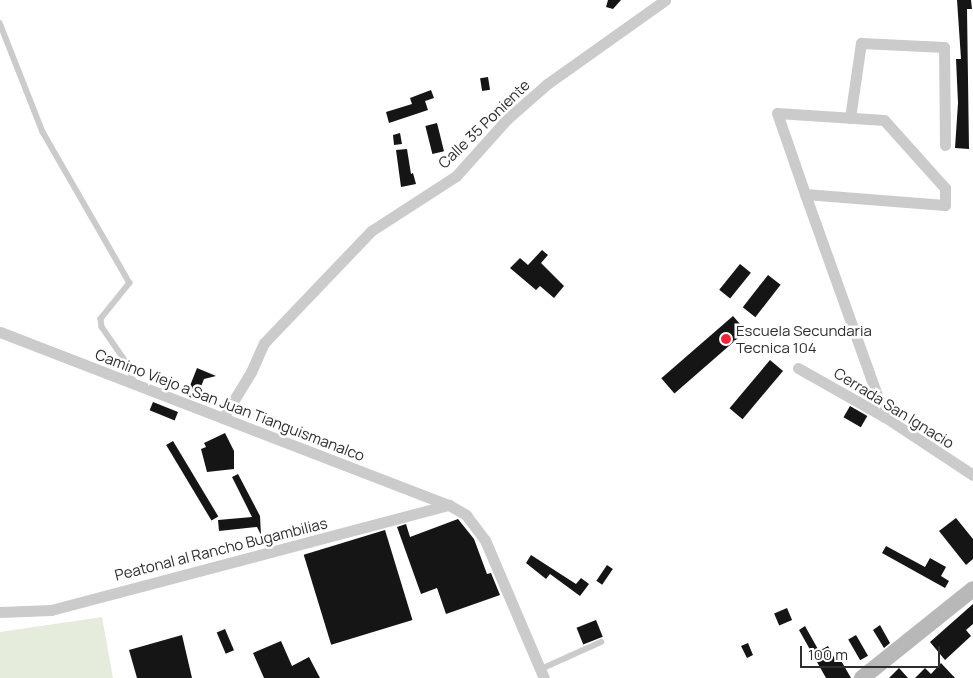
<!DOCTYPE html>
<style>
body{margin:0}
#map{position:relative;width:973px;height:678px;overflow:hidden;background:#fff;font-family:Manrope,sans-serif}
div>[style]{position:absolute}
.green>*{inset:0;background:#e5ecdb}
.building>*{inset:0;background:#151515;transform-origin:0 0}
.service>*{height:5.5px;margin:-2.75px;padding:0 2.75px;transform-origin:2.75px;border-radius:2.75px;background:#cbcbcb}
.minor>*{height:11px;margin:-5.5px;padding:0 5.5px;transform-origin:5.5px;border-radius:5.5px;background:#cbcbcb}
.secondary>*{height:16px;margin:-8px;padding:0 8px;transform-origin:8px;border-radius:8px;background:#b8b8b8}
.dots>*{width:14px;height:14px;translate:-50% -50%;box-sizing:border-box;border:2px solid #fff;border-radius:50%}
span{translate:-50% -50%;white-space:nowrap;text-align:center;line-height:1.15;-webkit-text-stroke:5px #fff;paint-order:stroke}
.street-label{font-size:15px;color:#2e2e2e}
.poi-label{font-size:15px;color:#2e2e2e}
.left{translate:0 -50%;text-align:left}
.scale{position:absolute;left:800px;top:646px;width:140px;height:22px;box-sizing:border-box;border:2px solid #2e2e2e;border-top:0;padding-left:6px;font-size:15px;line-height:18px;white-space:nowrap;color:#2e2e2e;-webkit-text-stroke:4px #fff;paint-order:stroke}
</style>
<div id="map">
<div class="green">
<i style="clip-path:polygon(102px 617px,113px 678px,0 678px,0 632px)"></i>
</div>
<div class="building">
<i style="clip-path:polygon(608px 0,621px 0,613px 9px,606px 7px)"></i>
<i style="clip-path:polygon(957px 0,971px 0,972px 9px,967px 9px,969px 149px,955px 148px,958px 103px,956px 59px,961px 59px)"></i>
<i style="left:488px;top:77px;width:13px;height:8px;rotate:81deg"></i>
<i style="clip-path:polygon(431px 90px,434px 98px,425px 101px,428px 110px,389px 123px,386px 112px,412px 104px,410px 98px)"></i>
<i style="left:437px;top:123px;width:29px;height:12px;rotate:76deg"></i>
<i style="clip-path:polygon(400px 133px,402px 144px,394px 145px,393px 135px)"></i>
<i style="clip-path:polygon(407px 149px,411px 174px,413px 173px,416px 184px,401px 187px,396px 150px)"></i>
<i style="clip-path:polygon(542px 250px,548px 255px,541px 263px,564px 286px,554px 298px,540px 286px,536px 290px,510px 268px,520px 258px,528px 265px)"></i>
<i style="left:740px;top:264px;width:14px;height:33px;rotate:39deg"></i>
<i style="left:768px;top:275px;width:16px;height:41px;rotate:38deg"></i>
<i style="left:733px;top:316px;width:20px;height:95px;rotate:49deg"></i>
<i style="left:770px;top:360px;width:17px;height:63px;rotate:40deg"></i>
<i style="clip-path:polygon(197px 368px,216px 376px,204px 379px,196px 399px,186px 396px)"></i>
<i style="left:153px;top:402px;width:27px;height:9px;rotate:22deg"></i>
<i style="left:850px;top:406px;width:20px;height:13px;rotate:30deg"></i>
<i style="clip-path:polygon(225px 433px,234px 451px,234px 469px,207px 472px,201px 449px,206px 447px,204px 443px)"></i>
<i style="left:173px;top:441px;width:88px;height:8px;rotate:59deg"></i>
<i style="clip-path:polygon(238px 474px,260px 516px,261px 535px,257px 527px,219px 531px,218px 520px,252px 517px,232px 477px)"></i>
<i style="clip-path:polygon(956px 518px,973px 539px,973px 559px,966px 565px,939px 531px)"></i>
<i style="clip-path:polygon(458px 519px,474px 539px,487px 574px,491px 573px,500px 595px,446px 614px,437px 588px,421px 594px,397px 527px,406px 524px,410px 537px)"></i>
<i style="left:385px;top:530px;width:94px;height:85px;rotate:73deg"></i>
<i style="clip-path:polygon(886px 546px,925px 567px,930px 558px,946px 567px,941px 576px,949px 581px,945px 588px,882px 553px)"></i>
<i style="clip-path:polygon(531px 555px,576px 584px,581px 578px,589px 584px,580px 596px,550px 574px,546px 579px,526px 563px)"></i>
<i style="left:607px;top:565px;width:7px;height:19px;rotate:34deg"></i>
<i style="clip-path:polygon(973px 604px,973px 624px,966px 630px,971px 636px,945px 660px,930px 642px)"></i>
<i style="left:787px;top:608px;width:13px;height:14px;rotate:67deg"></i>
<i style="left:596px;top:620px;width:18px;height:21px;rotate:68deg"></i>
<i style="clip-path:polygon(880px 625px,890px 643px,884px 648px,873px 630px)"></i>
<i style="clip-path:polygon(805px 626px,819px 651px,828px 646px,835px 659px,839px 657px,851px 678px,826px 678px,799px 630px)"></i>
<i style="left:225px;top:629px;width:23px;height:9px;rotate:67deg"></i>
<i style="clip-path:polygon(182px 635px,192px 678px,137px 678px,129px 650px)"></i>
<i style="left:856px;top:635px;width:24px;height:9px;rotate:60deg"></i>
<i style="clip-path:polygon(281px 641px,292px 666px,309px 657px,320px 678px,264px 678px,253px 653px)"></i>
<i style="clip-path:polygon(748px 643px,753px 655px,747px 658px,741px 646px)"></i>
<i style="clip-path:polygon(941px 663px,955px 678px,915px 678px,925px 668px,931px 674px)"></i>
<i style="clip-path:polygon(899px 668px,908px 678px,889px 678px)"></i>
</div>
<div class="service">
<i style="left:0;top:23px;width:117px;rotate:68.5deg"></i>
<i style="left:43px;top:132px;width:174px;rotate:60.1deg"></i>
<i style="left:130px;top:283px;width:46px;rotate:128.9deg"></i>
<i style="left:101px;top:319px;width:8px;rotate:83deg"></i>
<i style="left:102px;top:327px;width:47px;rotate:55.3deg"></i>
<i style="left:129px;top:366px;width:17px;rotate:73deg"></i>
<i style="left:541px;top:669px;width:66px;rotate:-24.2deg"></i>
</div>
<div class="minor">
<i style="left:850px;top:118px;width:76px;rotate:-81.7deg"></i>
<i style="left:861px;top:43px;width:83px;rotate:2.8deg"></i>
<i style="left:944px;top:47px;width:98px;rotate:89.4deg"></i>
<i style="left:805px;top:194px;width:140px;rotate:4.5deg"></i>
<i style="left:945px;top:205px;width:17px;rotate:-90deg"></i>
<i style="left:945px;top:188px;width:91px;rotate:-131.9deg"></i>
<i style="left:884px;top:120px;width:107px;rotate:-176.3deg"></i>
<i style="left:777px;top:113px;width:86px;rotate:70.9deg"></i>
<i style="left:805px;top:194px;width:237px;rotate:70.3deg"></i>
<i style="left:0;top:332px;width:481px;rotate:21.1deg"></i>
<i style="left:449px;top:505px;width:20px;rotate:30deg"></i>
<i style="left:466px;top:515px;width:31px;rotate:53deg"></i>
<i style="left:485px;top:540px;width:150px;rotate:66.9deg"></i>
<i style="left:798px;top:368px;width:100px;rotate:29.4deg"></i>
<i style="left:885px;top:417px;width:105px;rotate:33.4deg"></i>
<i style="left:223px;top:418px;width:54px;rotate:-58.7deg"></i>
<i style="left:251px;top:372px;width:32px;rotate:-66deg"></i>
<i style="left:264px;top:343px;width:155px;rotate:-46.3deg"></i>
<i style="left:371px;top:231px;width:101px;rotate:-32.9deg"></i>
<i style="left:456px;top:176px;width:76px;rotate:-48.2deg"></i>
<i style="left:507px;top:119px;width:53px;rotate:-41.2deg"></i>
<i style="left:547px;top:84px;width:145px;rotate:-35.4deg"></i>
<i style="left:0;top:612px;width:51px;rotate:-2.2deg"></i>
<i style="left:51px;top:610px;width:412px;rotate:-14.8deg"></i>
</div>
<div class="secondary">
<i style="left:862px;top:678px;width:142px;rotate:-38.7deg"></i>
</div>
<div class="dots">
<i style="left:726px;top:339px;background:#f0253b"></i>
</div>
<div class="street-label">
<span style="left:484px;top:124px;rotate:-44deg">Calle 35 Poniente</span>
<span style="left:230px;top:405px;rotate:21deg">Camino Viejo a San Juan Tianguismanalco</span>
<span style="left:894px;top:408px;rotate:32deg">Cerrada San Ignacio</span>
<span style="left:221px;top:549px;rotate:-14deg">Peatonal al Rancho Bugambilias</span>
</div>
<div class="poi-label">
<span class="left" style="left:736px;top:339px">Escuela Secundaria<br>Tecnica 104</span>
</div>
<div class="scale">100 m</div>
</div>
